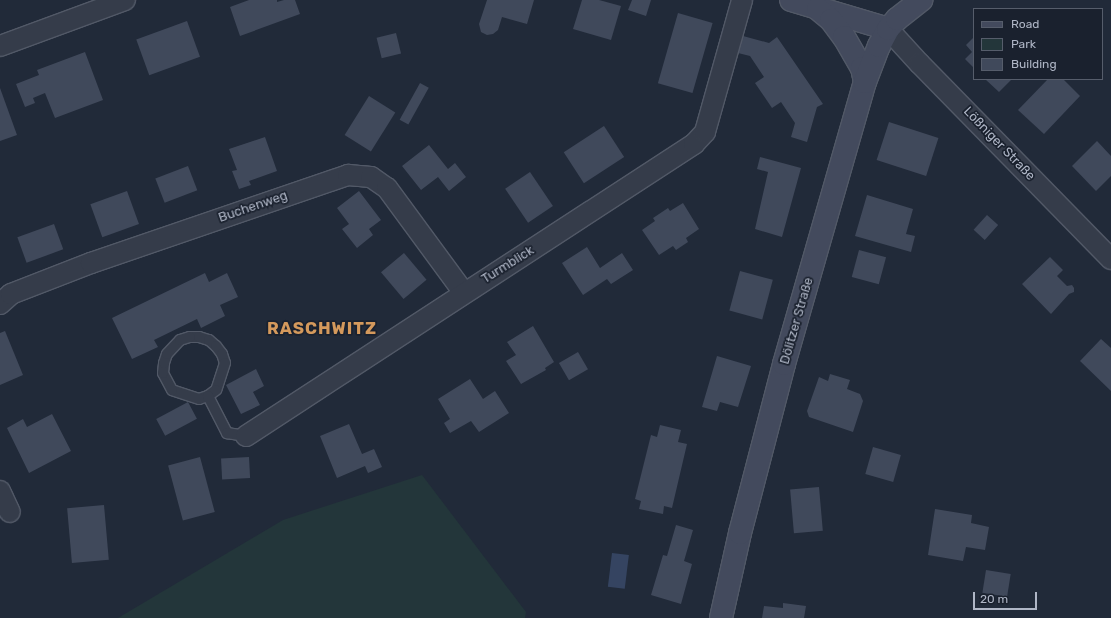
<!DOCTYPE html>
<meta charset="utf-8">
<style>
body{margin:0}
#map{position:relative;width:1111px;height:618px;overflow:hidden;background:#212a39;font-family:Rubik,sans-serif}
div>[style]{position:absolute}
.green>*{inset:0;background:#23363a}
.water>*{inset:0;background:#354461;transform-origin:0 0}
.building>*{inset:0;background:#40495b;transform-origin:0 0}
.roads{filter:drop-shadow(1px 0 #525967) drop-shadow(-1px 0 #525967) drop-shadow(0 1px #525967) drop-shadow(0 -1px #525967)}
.lane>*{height:10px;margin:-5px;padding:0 5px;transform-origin:5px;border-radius:5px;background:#353c4a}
.street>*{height:20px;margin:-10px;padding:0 10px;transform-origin:10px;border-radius:10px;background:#353c4a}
.secondary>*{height:22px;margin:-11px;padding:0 11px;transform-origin:11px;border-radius:11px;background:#434a5d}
span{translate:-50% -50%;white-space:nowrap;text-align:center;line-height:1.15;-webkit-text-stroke:3.5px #1a212e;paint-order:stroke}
.street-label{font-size:13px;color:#afb6c6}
.district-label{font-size:17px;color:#d4995c;font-weight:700;letter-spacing:1px}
.legend{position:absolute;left:973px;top:8px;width:130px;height:72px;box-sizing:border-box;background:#1a212e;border:1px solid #565d6b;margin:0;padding:5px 7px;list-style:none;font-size:12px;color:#afb6c6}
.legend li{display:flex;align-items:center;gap:8px;height:20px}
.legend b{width:20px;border:1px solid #565d6b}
.scale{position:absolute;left:973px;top:592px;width:64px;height:18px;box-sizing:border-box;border:2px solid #afb6c6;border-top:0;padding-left:5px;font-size:12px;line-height:14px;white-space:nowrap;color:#afb6c6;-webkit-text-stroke:3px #1a212e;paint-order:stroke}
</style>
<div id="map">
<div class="green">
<i style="clip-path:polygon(422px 475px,526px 612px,525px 618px,118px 618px,283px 520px)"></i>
</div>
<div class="water">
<i style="left:612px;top:553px;width:17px;height:34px;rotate:7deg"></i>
</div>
<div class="building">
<i style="clip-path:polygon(249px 0,277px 0,277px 2px,284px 0,295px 0,300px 14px,240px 36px,230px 7px)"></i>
<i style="clip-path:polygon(487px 0,534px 0,527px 24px,502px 17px,498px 30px,493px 34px,487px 35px,481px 32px,479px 24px)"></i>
<i style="clip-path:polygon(582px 0,599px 0,621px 6px,611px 40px,573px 29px)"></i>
<i style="clip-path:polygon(632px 0,651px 0,646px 16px,628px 10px)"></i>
<i style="left:678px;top:13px;width:36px;height:73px;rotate:16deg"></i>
<i style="left:187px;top:21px;width:38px;height:54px;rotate:70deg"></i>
<i style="left:396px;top:33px;width:21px;height:20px;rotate:76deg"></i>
<i style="clip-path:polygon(743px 36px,769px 43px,777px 37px,823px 104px,817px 107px,807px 142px,791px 137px,795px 123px,781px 102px,772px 108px,755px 83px,764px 77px,750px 56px,738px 53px)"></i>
<i style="clip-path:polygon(974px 37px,974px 68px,965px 59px,972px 52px,966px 45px)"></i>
<i style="clip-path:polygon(85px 52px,103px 100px,55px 118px,45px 93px,33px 98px,35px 103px,25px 107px,16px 84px,39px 75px,37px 70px)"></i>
<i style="clip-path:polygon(985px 79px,1012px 79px,999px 92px)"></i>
<i style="clip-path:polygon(1048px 79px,1063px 79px,1080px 96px,1044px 134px,1018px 110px)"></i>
<i style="left:420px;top:83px;width:10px;height:42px;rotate:29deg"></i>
<i style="clip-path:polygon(0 88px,17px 135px,0 141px)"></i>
<i style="left:369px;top:96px;width:31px;height:46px;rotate:32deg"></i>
<i style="left:889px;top:122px;width:52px;height:40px;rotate:18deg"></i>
<i style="left:604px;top:126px;width:37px;height:48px;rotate:57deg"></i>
<i style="clip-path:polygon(265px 137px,277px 171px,249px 181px,251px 185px,239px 189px,232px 171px,237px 170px,229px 149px)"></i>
<i style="clip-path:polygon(1097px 141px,1111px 156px,1111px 176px,1096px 191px,1072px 166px)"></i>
<i style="clip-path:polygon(429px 145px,448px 169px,455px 163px,466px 177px,449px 191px,438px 177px,421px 190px,402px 166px)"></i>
<i style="clip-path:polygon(760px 157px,801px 168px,782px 237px,755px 229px,768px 172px,757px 169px)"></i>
<i style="left:188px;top:166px;width:26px;height:35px;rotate:69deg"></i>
<i style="left:530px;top:172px;width:41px;height:30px;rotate:56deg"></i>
<i style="left:127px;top:191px;width:35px;height:39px;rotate:70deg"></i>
<i style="clip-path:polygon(359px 191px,381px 220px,369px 229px,373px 235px,357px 248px,342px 229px,349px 224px,337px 208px)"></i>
<i style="clip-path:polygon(867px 195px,913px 209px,906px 234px,915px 236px,911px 252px,855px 236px)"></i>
<i style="clip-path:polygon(683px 203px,699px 229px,686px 238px,688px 242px,676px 250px,673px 246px,659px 255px,642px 230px,655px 221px,653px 218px,668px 208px,670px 211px)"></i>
<i style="left:987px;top:215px;width:15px;height:20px;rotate:42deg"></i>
<i style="left:54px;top:224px;width:27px;height:39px;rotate:70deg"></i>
<i style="clip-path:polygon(587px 247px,600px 268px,622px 253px,633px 270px,611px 284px,607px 279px,583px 295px,562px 263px)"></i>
<i style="left:859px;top:250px;width:28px;height:28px;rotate:15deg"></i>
<i style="left:404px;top:253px;width:35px;height:30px;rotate:50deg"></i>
<i style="clip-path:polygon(1050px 257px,1063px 270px,1057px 276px,1067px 286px,1072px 285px,1074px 288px,1074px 292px,1069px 294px,1051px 314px,1022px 284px)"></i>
<i style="left:740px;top:271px;width:34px;height:41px;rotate:15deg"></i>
<i style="clip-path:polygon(205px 273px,209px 282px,227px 273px,238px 297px,220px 305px,225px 316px,201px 328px,197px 319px,154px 340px,158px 347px,132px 359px,112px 318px)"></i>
<i style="clip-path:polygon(533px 326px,554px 362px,545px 368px,546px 370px,521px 384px,506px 361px,516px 355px,507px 342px)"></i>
<i style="clip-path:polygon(5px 331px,23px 375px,0 385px,0 333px)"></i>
<i style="clip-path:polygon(1101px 339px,1111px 348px,1111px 391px,1080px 361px)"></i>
<i style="left:578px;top:352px;width:20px;height:22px;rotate:60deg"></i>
<i style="clip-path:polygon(717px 356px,751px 366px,738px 407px,720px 402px,717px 411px,702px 407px)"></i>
<i style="clip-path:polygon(256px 369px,264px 386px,253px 392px,260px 405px,241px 414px,226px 385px)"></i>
<i style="clip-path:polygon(830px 374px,850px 380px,847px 389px,860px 394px,863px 401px,853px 432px,809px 417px,807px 411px,819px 377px,828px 381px)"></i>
<i style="clip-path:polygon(470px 379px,483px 399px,495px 391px,509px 413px,479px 432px,471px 421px,450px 433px,444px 423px,450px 419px,438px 399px)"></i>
<i style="left:188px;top:402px;width:19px;height:36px;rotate:62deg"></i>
<i style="clip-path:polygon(52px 414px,71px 451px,29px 473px,7px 428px,23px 419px,27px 427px)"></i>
<i style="clip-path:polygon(349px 424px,362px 454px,374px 449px,382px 467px,368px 473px,365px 466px,337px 478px,320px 436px)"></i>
<i style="clip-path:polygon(660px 425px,681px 430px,678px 442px,687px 444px,672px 508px,664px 506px,663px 514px,639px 509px,641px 501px,635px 499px,651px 435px,657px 437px)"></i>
<i style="left:873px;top:447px;width:29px;height:28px;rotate:16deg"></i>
<i style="left:200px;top:457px;width:57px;height:33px;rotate:75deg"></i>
<i style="left:249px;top:457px;width:21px;height:28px;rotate:87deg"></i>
<i style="left:819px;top:487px;width:44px;height:29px;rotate:85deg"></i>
<i style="left:104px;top:505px;width:55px;height:37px;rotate:85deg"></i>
<i style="clip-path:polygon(935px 509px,972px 515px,971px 523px,989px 527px,985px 550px,966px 547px,963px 561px,928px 555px)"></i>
<i style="clip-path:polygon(676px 525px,693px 530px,684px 561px,692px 564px,681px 604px,651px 595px,663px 555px,667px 556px)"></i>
<i style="left:986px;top:570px;width:25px;height:23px;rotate:9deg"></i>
<i style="clip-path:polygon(783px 603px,806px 606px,804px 618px,762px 618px,764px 606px,783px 608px)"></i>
</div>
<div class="roads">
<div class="lane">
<i style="left:190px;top:337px;width:9px"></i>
<i style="left:199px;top:337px;width:10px;rotate:17deg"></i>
<i style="left:209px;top:340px;width:9px;rotate:41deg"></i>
<i style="left:216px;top:346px;width:10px;rotate:53deg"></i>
<i style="left:222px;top:354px;width:9px;rotate:72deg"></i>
<i style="left:225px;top:363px;width:28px;rotate:108deg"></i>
<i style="left:216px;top:390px;width:10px;rotate:143deg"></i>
<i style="left:208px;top:396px;width:9px;rotate:162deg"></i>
<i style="left:199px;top:399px;width:28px;rotate:-162deg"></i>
<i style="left:172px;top:390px;width:19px;rotate:-118deg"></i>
<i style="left:163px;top:373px;width:10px;rotate:-84deg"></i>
<i style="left:164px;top:363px;width:9px;rotate:-72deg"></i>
<i style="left:167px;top:354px;width:19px;rotate:-47deg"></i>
<i style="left:180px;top:340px;width:10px;rotate:-17deg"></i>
<i style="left:208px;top:396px;width:42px;rotate:62.8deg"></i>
<i style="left:227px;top:433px;width:19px;rotate:9deg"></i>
</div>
<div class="street">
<i style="left:888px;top:29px;width:47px;rotate:47.6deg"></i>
<i style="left:920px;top:64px;width:273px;rotate:45.6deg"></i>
<i style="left:0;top:46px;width:133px;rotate:-20.2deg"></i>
<i style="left:0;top:304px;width:15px;rotate:-42deg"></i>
<i style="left:11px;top:294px;width:86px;rotate:-21.2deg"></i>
<i style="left:91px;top:263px;width:272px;rotate:-18.9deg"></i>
<i style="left:348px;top:175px;width:23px;rotate:5deg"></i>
<i style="left:371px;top:177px;width:19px;rotate:35deg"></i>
<i style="left:387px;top:188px;width:130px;rotate:53.7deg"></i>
<i style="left:246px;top:436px;width:535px;rotate:-33.1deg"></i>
<i style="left:694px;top:144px;width:16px;rotate:-47deg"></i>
<i style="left:705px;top:132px;width:137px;rotate:-74.3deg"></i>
<i style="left:0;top:491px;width:23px;rotate:65deg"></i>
</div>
<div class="secondary">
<i style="left:791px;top:0;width:101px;rotate:16.6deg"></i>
<i style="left:818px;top:9px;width:17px;rotate:40deg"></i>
<i style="left:831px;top:20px;width:21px;rotate:53deg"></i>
<i style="left:844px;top:37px;width:36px;rotate:60deg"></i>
<i style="left:862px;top:68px;width:14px;rotate:78deg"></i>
<i style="left:721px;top:618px;width:87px;rotate:-77.4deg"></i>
<i style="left:740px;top:533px;width:175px;rotate:-75.4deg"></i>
<i style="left:784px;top:364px;width:293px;rotate:-74deg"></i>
<i style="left:865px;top:82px;width:39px;rotate:-69deg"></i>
<i style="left:879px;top:46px;width:19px;rotate:-62deg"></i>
<i style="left:888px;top:29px;width:13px;rotate:-48deg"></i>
<i style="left:897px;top:19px;width:31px;rotate:-38deg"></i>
</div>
</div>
<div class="street-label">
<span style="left:999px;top:144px;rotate:46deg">Lößniger Straße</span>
<span style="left:253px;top:207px;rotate:-19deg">Buchenweg</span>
<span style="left:508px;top:265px;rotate:-32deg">Turmblick</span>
<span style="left:797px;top:321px;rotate:-74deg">Dölitzer Straße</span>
</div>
<div class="district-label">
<span style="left:322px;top:329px">RASCHWITZ</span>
</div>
<ul class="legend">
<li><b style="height:5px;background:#434a5d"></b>Road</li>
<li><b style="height:11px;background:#23363a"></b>Park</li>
<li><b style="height:11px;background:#40495b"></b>Building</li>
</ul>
<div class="scale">20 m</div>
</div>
